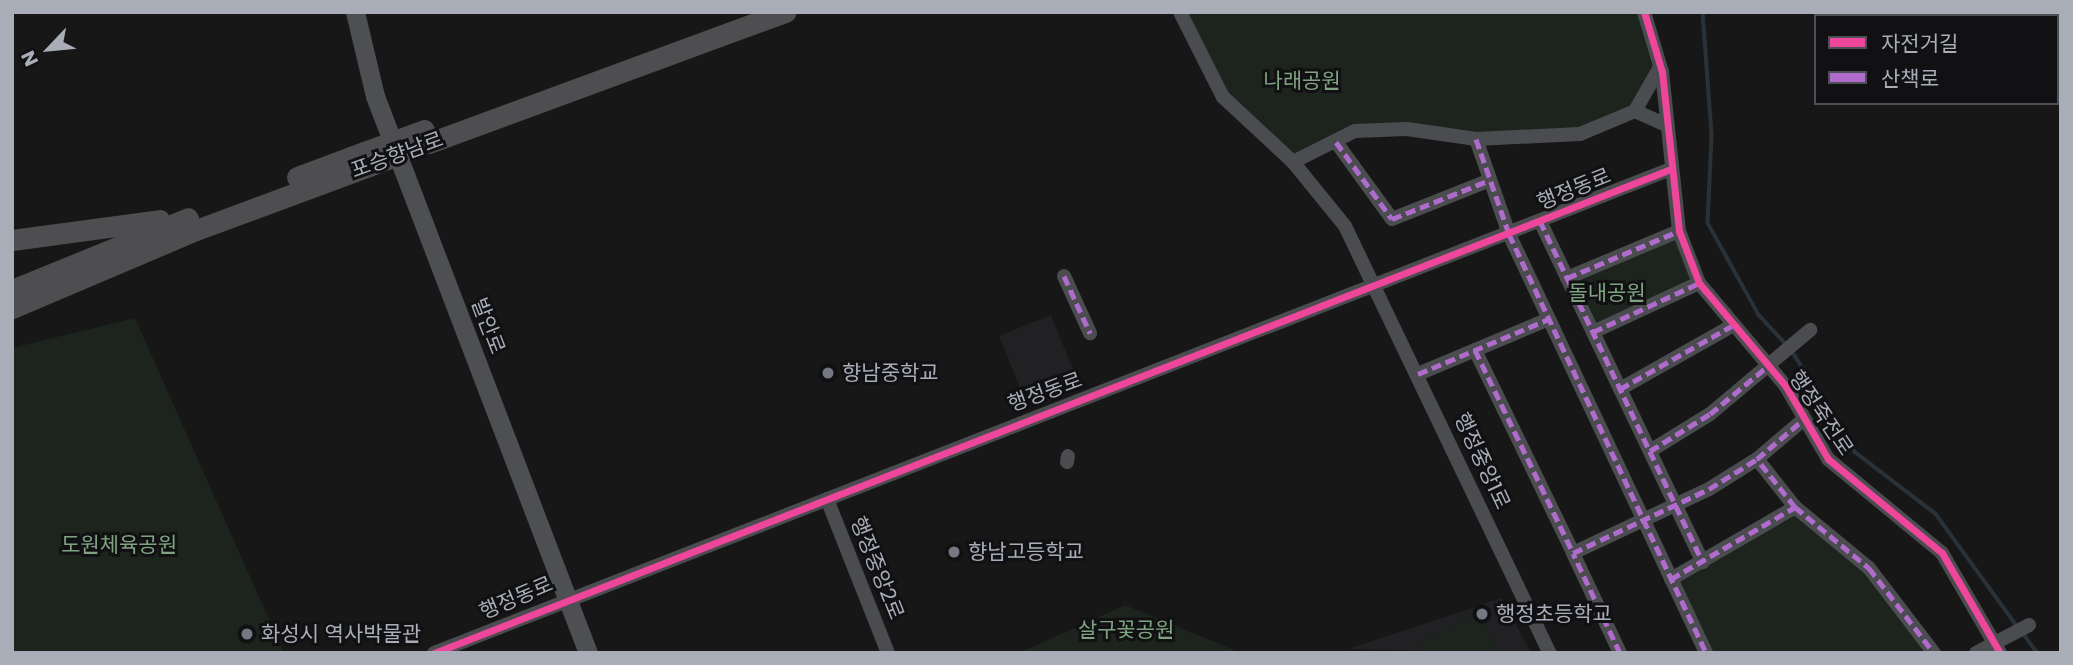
<!DOCTYPE html>
<meta charset="utf-8">
<style>
body{margin:0}
#map{position:relative;width:2073px;height:665px;overflow:hidden;background:#171717;font-family:Poppins,"Noto Sans KR",sans-serif}
div>[style]{position:absolute}
.built>*{inset:0;background:#212123;transform-origin:0 0}
.green>*{inset:0;background:#1d241e;transform-origin:0 0}
.stream>*{height:3.5px;margin:-1.75px;padding:0 1.75px;transform-origin:1.75px;border-radius:1.75px;background:#2a3239}
.minor>*{height:14px;margin:-7px;padding:0 7px;transform-origin:7px;border-radius:7px;background:#4b4c50}
.major>*{height:19px;margin:-9.5px;padding:0 9.5px;transform-origin:9.5px;border-radius:9.5px;background:#4d4f52}
.highway>*{height:21px;margin:-10.5px;padding:0 10.5px;transform-origin:10.5px;border-radius:10.5px;background:#4e4e51}
.highway-bridge>*{height:21px;margin:-10.5px;padding:0 10.5px;transform-origin:10.5px;border-radius:10.5px;background:#4e4e51}
.quiet>*{height:5px;margin-top:-2.5px;transform-origin:0;background:repeating-linear-gradient(90deg,#b06ccc 0 10px,transparent 0 15px)}
.cycleway>*{height:7px;margin:-3.5px;padding:0 3.5px;transform-origin:3.5px;border-radius:3.5px;background:#ed469a}
.dots>*{width:19px;height:19px;translate:-50% -50%;box-sizing:border-box;border:4px solid #111113;border-radius:50%}
span{translate:-50% -50%;white-space:nowrap;text-align:center;line-height:1.15;-webkit-text-stroke:6px #111113;paint-order:stroke}
.park-label{font-size:21px;color:#7fa381}
.street-label{font-size:21px;color:#a8adb8}
.poi-label{font-size:21px;color:#a8adb8}
.left{translate:0 -50%;text-align:left}
.frame{position:absolute;inset:0;border:14px solid #a8adb8;pointer-events:none}
.legend{position:absolute;left:1814px;top:14px;width:245px;height:91px;box-sizing:border-box;background:#111113;border:2px solid #4d4f55;margin:0;padding:9px 12px;list-style:none;font-size:21px;color:#a8adb8}
.legend li{display:flex;align-items:center;gap:14px;height:35px}
.legend b{width:35px;border:2px solid #4d4f55}
.north{position:absolute;left:14px;top:14px;width:70px;height:70px;-webkit-text-stroke:5px #111113;paint-order:stroke;rotate:244deg;font-size:19px;font-weight:700;line-height:28px;text-align:center;color:#a8adb8}
.north::after{content:'';display:block;margin:auto;width:24px;height:32px;background:#a8adb8;clip-path:polygon(50% 0,100% 100%,50% 72%,0 100%)}
</style>
<div id="map">
<div class="built">
<i style="left:1051px;top:315px;width:70px;height:56px;rotate:68deg"></i>
<i style="clip-path:polygon(1502px 598px,1531px 653px,1348px 649px)"></i>
</div>
<div class="green">
<i style="clip-path:polygon(1180px 12px,1637px 12px,1651px 30px,1660px 66px,1649px 92px,1605px 127px,1476px 139px,1380px 129px,1293px 162px,1240px 116px)"></i>
<i style="left:1679px;top:231px;width:56px;height:121px;rotate:69deg"></i>
<i style="clip-path:polygon(135px 318px,284px 653px,12px 653px,12px 348px)"></i>
<i style="clip-path:polygon(1795px 507px,1848px 550px,1934px 653px,1706px 653px,1671px 579px)"></i>
<i style="clip-path:polygon(1125px 605px,1241px 653px,1019px 653px)"></i>
<i style="clip-path:polygon(1480px 613px,1498px 653px,1423px 653px,1419px 643px)"></i>
</div>
<div class="stream">
<i style="left:1703px;top:12px;width:124px;rotate:85.8deg"></i>
<i style="left:1712px;top:136px;width:87px;rotate:92.6deg"></i>
<i style="left:1708px;top:223px;width:105px;rotate:61deg"></i>
<i style="left:1759px;top:315px;width:41px;rotate:47deg"></i>
<i style="left:1792px;top:351px;width:119px;rotate:58deg"></i>
<i style="left:1855px;top:452px;width:102px;rotate:37.4deg"></i>
<i style="left:1936px;top:514px;width:138px;rotate:54.1deg"></i>
<i style="left:2022px;top:632px;width:26px;rotate:53deg"></i>
</div>
<div class="minor">
<i style="left:1180px;top:12px;width:95px;rotate:63.2deg"></i>
<i style="left:1223px;top:97px;width:96px;rotate:42.9deg"></i>
<i style="left:1293px;top:162px;width:82px;rotate:50.9deg"></i>
<i style="left:1345px;top:226px;width:474px;rotate:64.4deg"></i>
<i style="left:1644px;top:12px;width:63px;rotate:73.3deg"></i>
<i style="left:1662px;top:72px;width:160px;rotate:83.9deg"></i>
<i style="left:1679px;top:231px;width:56px;rotate:69deg"></i>
<i style="left:1699px;top:283px;width:133px;rotate:49.9deg"></i>
<i style="left:1785px;top:385px;width:86px;rotate:59.8deg"></i>
<i style="left:1828px;top:459px;width:148px;rotate:39.5deg"></i>
<i style="left:1942px;top:553px;width:116px;rotate:59.9deg"></i>
<i style="left:1635px;top:111px;width:51px;rotate:-60.4deg"></i>
<i style="left:1476px;top:139px;width:101px;rotate:70.8deg"></i>
<i style="left:1509px;top:234px;width:463px;rotate:64.8deg"></i>
<i style="left:1336px;top:142px;width:95px;rotate:54deg"></i>
<i style="left:1392px;top:219px;width:105px;rotate:-21.7deg"></i>
<i style="left:1293px;top:162px;width:69px;rotate:-26.6deg"></i>
<i style="left:1355px;top:131px;width:52px;rotate:-2.2deg"></i>
<i style="left:1407px;top:129px;width:70px;rotate:8.2deg"></i>
<i style="left:1476px;top:139px;width:104px;rotate:-2.8deg"></i>
<i style="left:1580px;top:134px;width:60px;rotate:-22.7deg"></i>
<i style="left:1635px;top:111px;width:35px;rotate:24deg"></i>
<i style="left:1540px;top:221px;width:378px;rotate:64.5deg"></i>
<i style="left:1064px;top:276px;width:63px;rotate:65.5deg"></i>
<i style="left:1567px;top:278px;width:121px;rotate:-22.8deg"></i>
<i style="left:1593px;top:332px;width:117px;rotate:-24.8deg"></i>
<i style="left:1475px;top:350px;width:225px;rotate:64.2deg"></i>
<i style="left:1418px;top:374px;width:142px;rotate:-22.8deg"></i>
<i style="left:1620px;top:389px;width:129px;rotate:-29.4deg"></i>
<i style="left:1650px;top:451px;width:70px;rotate:-31.7deg"></i>
<i style="left:1710px;top:414px;width:131px;rotate:-40deg"></i>
<i style="left:1067px;top:462px;width:6px;rotate:-81deg"></i>
<i style="left:827px;top:499px;width:166px;rotate:68.4deg"></i>
<i style="left:1795px;top:507px;width:61px;rotate:-128.4deg"></i>
<i style="left:1757px;top:459px;width:62px;rotate:-40.4deg"></i>
<i style="left:1671px;top:579px;width:143px;rotate:-30.1deg"></i>
<i style="left:1795px;top:507px;width:96px;rotate:39.5deg"></i>
<i style="left:1869px;top:568px;width:107px;rotate:52.6deg"></i>
<i style="left:434px;top:653px;width:1328px;rotate:-21.37deg"></i>
<i style="left:1620px;top:653px;width:110px;rotate:-115.2deg"></i>
<i style="left:1573px;top:553px;width:150px;rotate:-25.2deg"></i>
<i style="left:1709px;top:489px;width:57px;rotate:-32deg"></i>
<i style="left:1976px;top:653px;width:60px;rotate:-27.8deg"></i>
</div>
<div class="major">
<i style="left:355px;top:12px;width:86px;rotate:76.6deg"></i>
<i style="left:375px;top:96px;width:596px;rotate:69.07deg"></i>
</div>
<div class="highway">
<i style="left:429px;top:143px;width:380px;rotate:-20.2deg"></i>
<i style="left:297px;top:177px;width:72px;rotate:-20.5deg"></i>
<i style="left:12px;top:240px;width:149px;rotate:-7.7deg"></i>
<i style="left:12px;top:290px;width:190px;rotate:-22.2deg"></i>
<i style="left:12px;top:308px;width:200px;rotate:-23deg"></i>
<i style="left:196px;top:230px;width:184px;rotate:-20.3deg"></i>
</div>
<div class="highway-bridge">
<i style="left:364px;top:152px;width:64px;rotate:-20.1deg"></i>
<i style="left:369px;top:166px;width:47px;rotate:-21.1deg"></i>
</div>
<div class="quiet">
<i style="left:1476px;top:139px;width:101px;rotate:70.8deg"></i>
<i style="left:1509px;top:234px;width:463px;rotate:64.8deg"></i>
<i style="left:1336px;top:142px;width:95px;rotate:54deg"></i>
<i style="left:1392px;top:219px;width:105px;rotate:-21.7deg"></i>
<i style="left:1540px;top:221px;width:378px;rotate:64.5deg"></i>
<i style="left:1064px;top:276px;width:63px;rotate:65.5deg"></i>
<i style="left:1567px;top:278px;width:121px;rotate:-22.8deg"></i>
<i style="left:1593px;top:332px;width:117px;rotate:-24.8deg"></i>
<i style="left:1475px;top:350px;width:225px;rotate:64.2deg"></i>
<i style="left:1418px;top:374px;width:142px;rotate:-22.8deg"></i>
<i style="left:1620px;top:389px;width:129px;rotate:-29.4deg"></i>
<i style="left:1650px;top:451px;width:70px;rotate:-31.7deg"></i>
<i style="left:1710px;top:414px;width:75px;rotate:-39.6deg"></i>
<i style="left:1795px;top:507px;width:61px;rotate:-128.4deg"></i>
<i style="left:1757px;top:459px;width:62px;rotate:-40.4deg"></i>
<i style="left:1671px;top:579px;width:143px;rotate:-30.1deg"></i>
<i style="left:1795px;top:507px;width:96px;rotate:39.5deg"></i>
<i style="left:1869px;top:568px;width:107px;rotate:52.6deg"></i>
<i style="left:1620px;top:653px;width:110px;rotate:-115.2deg"></i>
<i style="left:1573px;top:553px;width:150px;rotate:-25.2deg"></i>
<i style="left:1709px;top:489px;width:57px;rotate:-32deg"></i>
</div>
<div class="cycleway">
<i style="left:1644px;top:12px;width:63px;rotate:73.3deg"></i>
<i style="left:1662px;top:72px;width:160px;rotate:83.9deg"></i>
<i style="left:1679px;top:231px;width:56px;rotate:69deg"></i>
<i style="left:1699px;top:283px;width:133px;rotate:49.9deg"></i>
<i style="left:1785px;top:385px;width:86px;rotate:59.8deg"></i>
<i style="left:1828px;top:459px;width:148px;rotate:39.5deg"></i>
<i style="left:1942px;top:553px;width:116px;rotate:59.9deg"></i>
<i style="left:434px;top:653px;width:1328px;rotate:-21.37deg"></i>
</div>
<div class="dots">
<i style="left:828px;top:373px;background:#757880"></i>
<i style="left:954px;top:552px;background:#757880"></i>
<i style="left:1482px;top:614px;background:#757880"></i>
<i style="left:247px;top:634px;background:#757880"></i>
</div>
<div class="park-label">
<span style="left:1302px;top:81px">나래공원</span>
<span style="left:1607px;top:293px">돌내공원</span>
<span style="left:119px;top:545px">도원체육공원</span>
<span style="left:1126px;top:630px">살구꽃공원</span>
</div>
<div class="street-label">
<span style="left:397px;top:155px;rotate:-20deg">포승향남로</span>
<span style="left:1574px;top:189px;rotate:-22deg">행정동로</span>
<span style="left:488px;top:326px;rotate:69deg">발안로</span>
<span style="left:1045px;top:392px;rotate:-20deg">행정동로</span>
<span style="left:1821px;top:413px;rotate:56deg">행정죽전로</span>
<span style="left:1482px;top:461px;rotate:65deg">행정중앙1로</span>
<span style="left:877px;top:568px;rotate:68deg">행정중앙2로</span>
<span style="left:516px;top:598px;rotate:-23deg">행정동로</span>
</div>
<div class="poi-label">
<span class="left" style="left:842px;top:373px">향남중학교</span>
<span class="left" style="left:968px;top:552px">향남고등학교</span>
<span class="left" style="left:1496px;top:614px">행정초등학교</span>
<span class="left" style="left:261px;top:634px">화성시 역사박물관</span>
</div>
<div class="frame"></div>
<ul class="legend">
<li><b style="height:9px;background:#ed469a"></b>자전거길</li>
<li><b style="height:9px;background:#b06ccc"></b>산책로</li>
</ul>
<div class="north">N</div>
</div>
